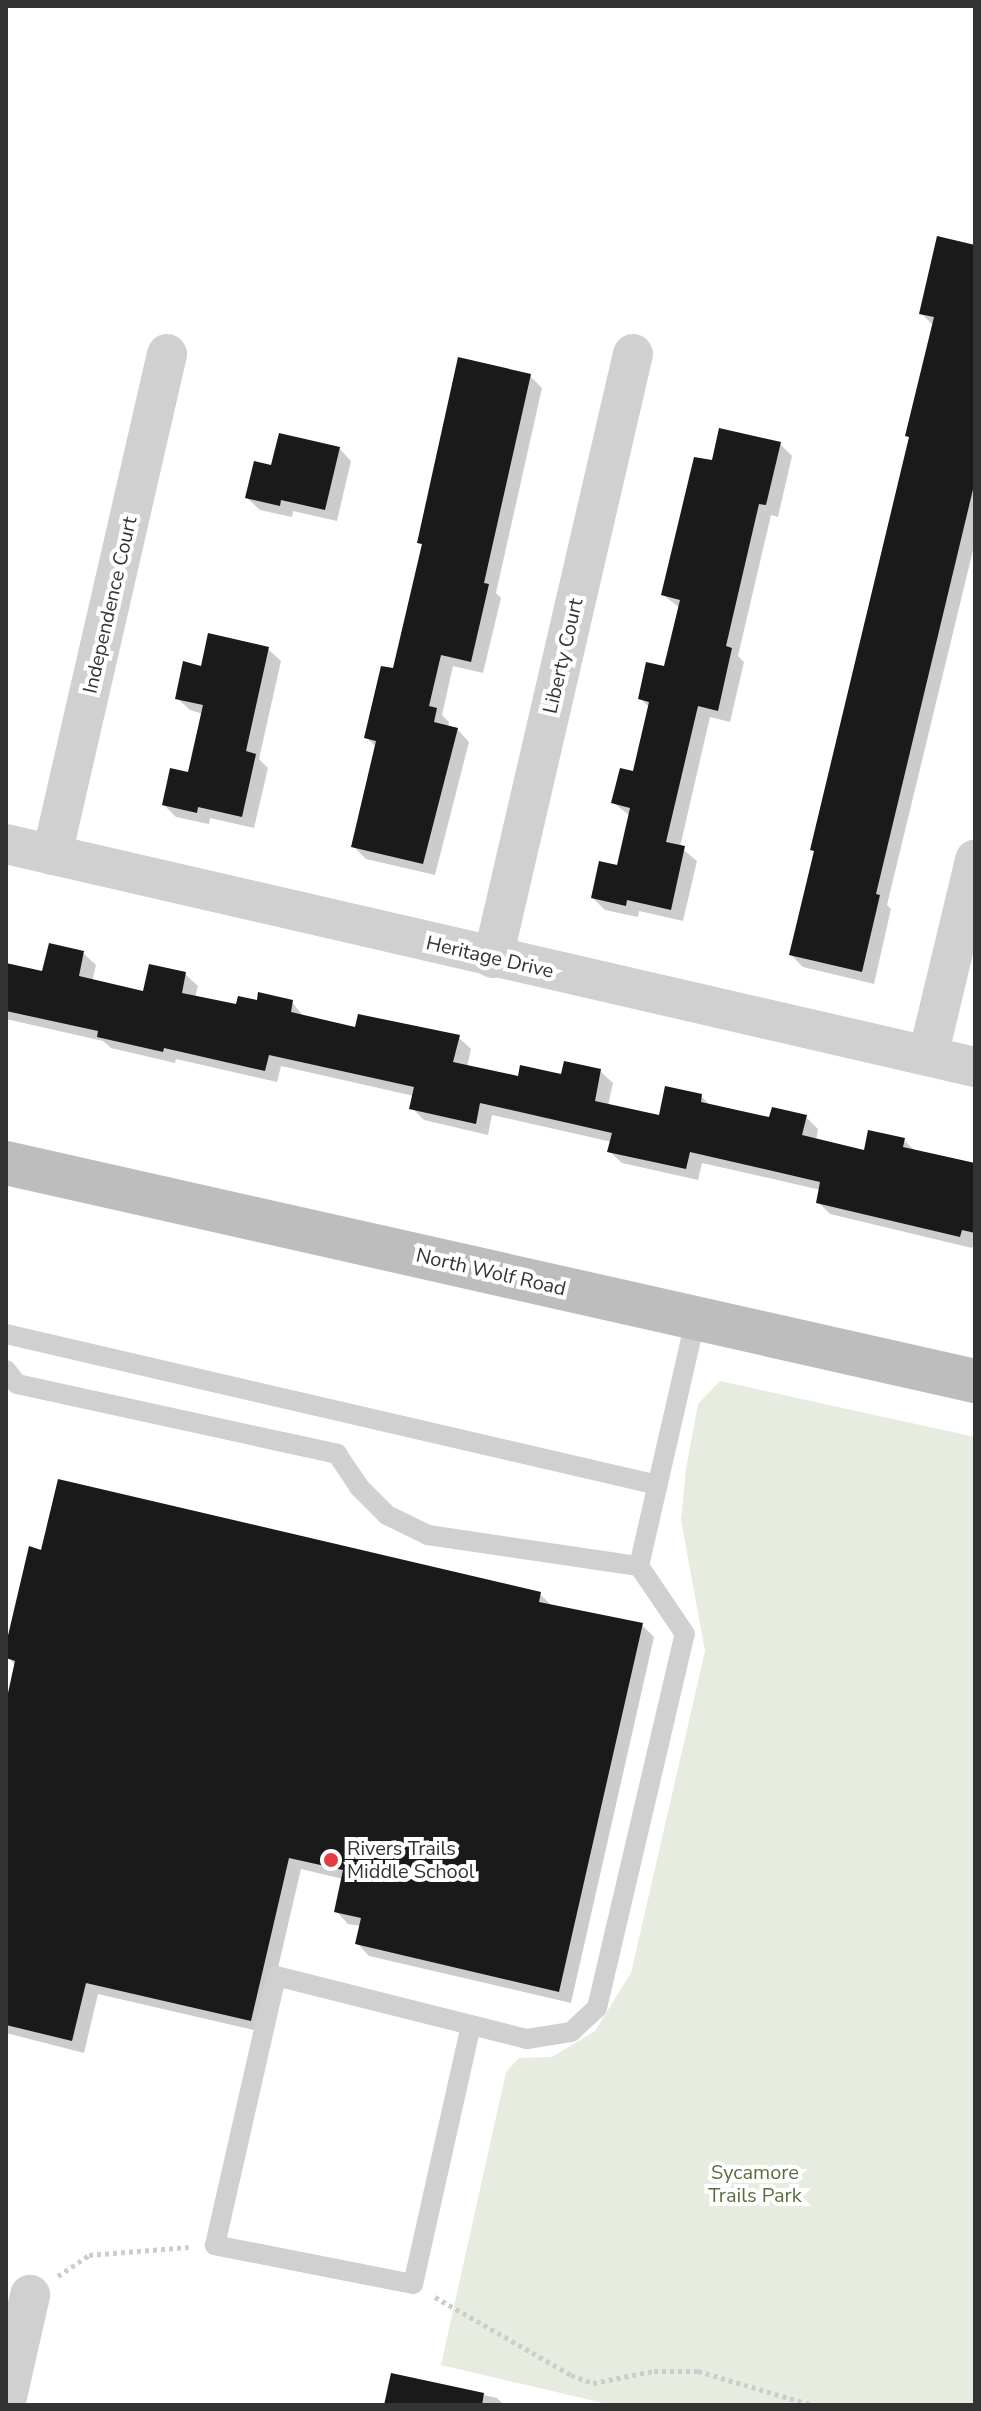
<!DOCTYPE html>
<style>
body{margin:0}
#map{position:relative;width:981px;height:2411px;overflow:hidden;background:#fff;font-family:"Nunito Sans",sans-serif}
div>[style]{position:absolute}
.green>*{inset:0;background:#e6ecdf}
.shadow>*{inset:0;background:#0003}
.building>*{inset:0;background:#1a1a1a}
.path>*{height:5px;margin-top:-2.5px;transform-origin:0;background:repeating-linear-gradient(90deg,#cdcdcd 0 4px,transparent 0 8px)}
.service>*{height:20px;margin:-10px;padding:0 10px;transform-origin:10px;border-radius:10px;background:#d0d0d0}
.minor>*{height:40px;margin:-20px;padding:0 20px;transform-origin:20px;border-radius:20px;background:#d0d0d0}
.secondary>*{height:44px;margin:-22px;padding:0 22px;transform-origin:22px;border-radius:22px;background:#bdbdbd}
.dots>*{width:22px;height:22px;translate:-50% -50%;box-sizing:border-box;border:4px solid #fff;border-radius:50%}
span{translate:-50% -50%;white-space:nowrap;text-align:center;line-height:1.15;-webkit-text-stroke:8px #fff;paint-order:stroke}
.street-label{font-size:20px;color:#333}
.poi-label{font-size:20px;color:#333}
.left{translate:0 -50%;text-align:left}
.park-label{font-size:20px;color:#56703f}
.frame{position:absolute;inset:0;border:8px solid #333;pointer-events:none}
</style>
<div id="map">
<div class="green">
<i style="clip-path:polygon(720px 1381px,975px 1437px,975px 2405px,612px 2405px,441px 2365px,506px 2072px,519px 2058px,552px 2057px,595px 2031px,631px 1973px,705px 1651px,681px 1520px,686px 1469px,698px 1404px)"></i>
</div>
<div class="shadow">
<i style="clip-path:polygon(975px 247px,975px 542px,887px 905px,891px 909px,874px 984px,803px 967px,791px 955px,815px 853px,812px 849px,911px 439px,934px 326px,921px 313px)"></i>
<i style="clip-path:polygon(530px 376px,542px 388px,496px 593px,501px 598px,483px 673px,453px 666px,442px 715px,449px 722px,448px 727px,457px 729px,469px 742px,435px 875px,366px 859px,353px 846px,376px 747px,367px 738px,394px 671px,424px 547px,419px 542px)"></i>
<i style="clip-path:polygon(780px 444px,792px 456px,778px 517px,771px 515px,738px 656px,744px 662px,730px 722px,710px 717px,680px 847px,697px 861px,683px 921px,639px 911px,638px 917px,605px 910px,593px 898px,619px 868px,630px 816px,614px 803px,635px 774px,650px 708px,641px 699px,666px 669px,680px 608px,663px 595px,714px 463px)"></i>
<i style="clip-path:polygon(339px 448px,351px 461px,337px 521px,293px 511px,292px 517px,260px 510px,247px 498px,273px 467px)"></i>
<i style="clip-path:polygon(268px 649px,281px 661px,259px 759px,268px 768px,254px 828px,210px 818px,209px 824px,176px 817px,164px 805px,190px 774px,203px 714px,190px 710px,177px 698px,203px 668px)"></i>
<i style="clip-path:polygon(83px 953px,96px 965px,92px 982px,145px 994px,185px 974px,198px 986px,195px 998px,237px 1007px,292px 1002px,304px 1017px,357px 1029px,458px 1037px,471px 1049px,467px 1067px,519px 1079px,600px 1071px,613px 1083px,608px 1106px,660px 1117px,701px 1096px,711px 1106px,771px 1119px,806px 1117px,818px 1129px,816px 1141px,865px 1152px,904px 1140px,916px 1152px,975px 1165px,975px 1241px,972px 1248px,830px 1214px,818px 1202px,821px 1190px,702px 1163px,698px 1180px,622px 1163px,609px 1151px,612px 1142px,492px 1115px,488px 1135px,424px 1120px,412px 1108px,414px 1096px,281px 1066px,277px 1082px,176px 1059px,175px 1063px,111px 1048px,103px 1041px,6px 1019px,6px 965px,44px 973px)"></i>
<i style="clip-path:polygon(42px 1552px,540px 1594px,553px 1607px,642px 1625px,654px 1637px,571px 2003px,369px 1956px,357px 1943px,361px 1926px,348px 1924px,336px 1911px,343px 1879px,301px 1869px,263px 2032px,98px 1994px,84px 2053px,6px 2033px,6px 1711px,16px 1667px,6px 1653px)"></i>
<i style="clip-path:polygon(392px 2375px,497px 2398px,504px 2405px,386px 2405px)"></i>
</div>
<div class="building">
<i style="clip-path:polygon(937px 236px,975px 245px,975px 481px,876px 894px,880px 895px,862px 972px,789px 955px,814px 851px,810px 850px,909px 437px,905px 436px,934px 317px,919px 314px)"></i>
<i style="clip-path:polygon(458px 357px,531px 374px,484px 583px,489px 584px,471px 662px,441px 655px,429px 706px,437px 708px,434px 722px,458px 728px,423px 864px,351px 847px,376px 741px,364px 738px,381px 666px,393px 668px,422px 544px,417px 543px)"></i>
<i style="clip-path:polygon(719px 428px,781px 442px,766px 505px,759px 504px,726px 646px,732px 648px,718px 711px,698px 706px,666px 842px,685px 846px,671px 910px,627px 900px,626px 906px,591px 898px,599px 861px,617px 865px,630px 808px,611px 803px,620px 768px,633px 771px,649px 702px,638px 699px,646px 662px,664px 666px,680px 600px,661px 595px,694px 457px,712px 460px)"></i>
<i style="clip-path:polygon(279px 433px,340px 447px,325px 510px,281px 500px,280px 506px,245px 498px,254px 461px,271px 465px)"></i>
<i style="clip-path:polygon(208px 633px,269px 647px,246px 751px,256px 754px,242px 817px,198px 807px,197px 813px,162px 805px,170px 768px,188px 772px,203px 705px,175px 699px,183px 661px,201px 666px)"></i>
<i style="clip-path:polygon(49px 943px,84px 951px,79px 976px,143px 991px,149px 964px,186px 972px,182px 993px,236px 1004px,238px 996px,257px 1000px,258px 992px,293px 1000px,291px 1012px,355px 1027px,358px 1014px,460px 1035px,453px 1062px,518px 1076px,520px 1065px,561px 1074px,564px 1061px,601px 1069px,595px 1101px,659px 1115px,665px 1086px,702px 1094px,701px 1102px,769px 1117px,772px 1107px,807px 1115px,802px 1135px,864px 1150px,868px 1130px,905px 1138px,903px 1147px,975px 1163px,975px 1233px,962px 1230px,960px 1237px,816px 1203px,820px 1182px,690px 1152px,686px 1169px,607px 1152px,612px 1133px,480px 1103px,476px 1124px,409px 1109px,414px 1087px,269px 1055px,265px 1071px,164px 1048px,163px 1052px,97px 1037px,98px 1031px,6px 1011px,6px 963px,42px 971px)"></i>
<i style="clip-path:polygon(58px 1479px,541px 1592px,539px 1602px,643px 1623px,559px 1992px,355px 1944px,361px 1918px,334px 1912px,343px 1870px,289px 1858px,251px 2021px,86px 1983px,72px 2041px,6px 2025px,6px 1702px,15px 1661px,6px 1658px,6px 1644px,29px 1546px,41px 1550px)"></i>
<i style="clip-path:polygon(391px 2373px,484px 2393px,482px 2405px,384px 2405px)"></i>
</div>
<div class="path">
<i style="left:58px;top:2276px;width:37px;rotate:-34deg"></i>
<i style="left:89px;top:2255px;width:100px;rotate:-4.6deg"></i>
<i style="left:435px;top:2297px;width:157px;rotate:29.8deg"></i>
<i style="left:571px;top:2375px;width:23px;rotate:20deg"></i>
<i style="left:593px;top:2383px;width:62px;rotate:-11.1deg"></i>
<i style="left:654px;top:2371px;width:44px"></i>
<i style="left:698px;top:2371px;width:119px;rotate:16.6deg"></i>
</div>
<div class="service">
<i style="left:6px;top:1334px;width:669px;rotate:13.04deg"></i>
<i style="left:6px;top:1370px;width:18px;rotate:52deg"></i>
<i style="left:17px;top:1384px;width:328px;rotate:12.3deg"></i>
<i style="left:337px;top:1454px;width:40px;rotate:56deg"></i>
<i style="left:359px;top:1487px;width:40px;rotate:45deg"></i>
<i style="left:387px;top:1515px;width:46px;rotate:26deg"></i>
<i style="left:428px;top:1535px;width:213px;rotate:8.4deg"></i>
<i style="left:471px;top:2025px;width:265px;rotate:102.6deg"></i>
<i style="left:413px;top:2284px;width:202px;rotate:-168.9deg"></i>
<i style="left:215px;top:2245px;width:276px;rotate:-77.2deg"></i>
<i style="left:276px;top:1976px;width:259px;rotate:14.1deg"></i>
<i style="left:527px;top:2039px;width:45px;rotate:-9deg"></i>
<i style="left:571px;top:2032px;width:35px;rotate:-43deg"></i>
<i style="left:597px;top:2008px;width:384px;rotate:-76.8deg"></i>
<i style="left:685px;top:1634px;width:82px;rotate:-124.1deg"></i>
<i style="left:639px;top:1566px;width:254px;rotate:-77.1deg"></i>
</div>
<div class="minor">
<i style="left:6px;top:844px;width:994px;rotate:12.96deg"></i>
<i style="left:52px;top:855px;width:514px;rotate:-77.07deg"></i>
<i style="left:493px;top:958px;width:620px;rotate:-76.95deg"></i>
<i style="left:928px;top:1056px;width:202px;rotate:-76.5deg"></i>
<i style="left:6px;top:2401px;width:109px;rotate:-77.2deg"></i>
</div>
<div class="secondary">
<i style="left:6px;top:1163px;width:993px;rotate:12.68deg"></i>
</div>
<div class="dots">
<i style="left:331px;top:1860px;background:#e63946"></i>
</div>
<div class="street-label">
<span style="left:110px;top:605px;rotate:-77deg">Independence Court</span>
<span style="left:563px;top:656px;rotate:-77deg">Liberty Court</span>
<span style="left:490px;top:957px;rotate:13deg">Heritage Drive</span>
<span style="left:491px;top:1272px;rotate:13deg">North Wolf Road</span>
</div>
<div class="poi-label">
<span class="left" style="left:347px;top:1860px">Rivers Trails<br>Middle School</span>
</div>
<div class="park-label">
<span style="left:755px;top:2184px">Sycamore<br>Trails Park</span>
</div>
<div class="frame"></div>
</div>
